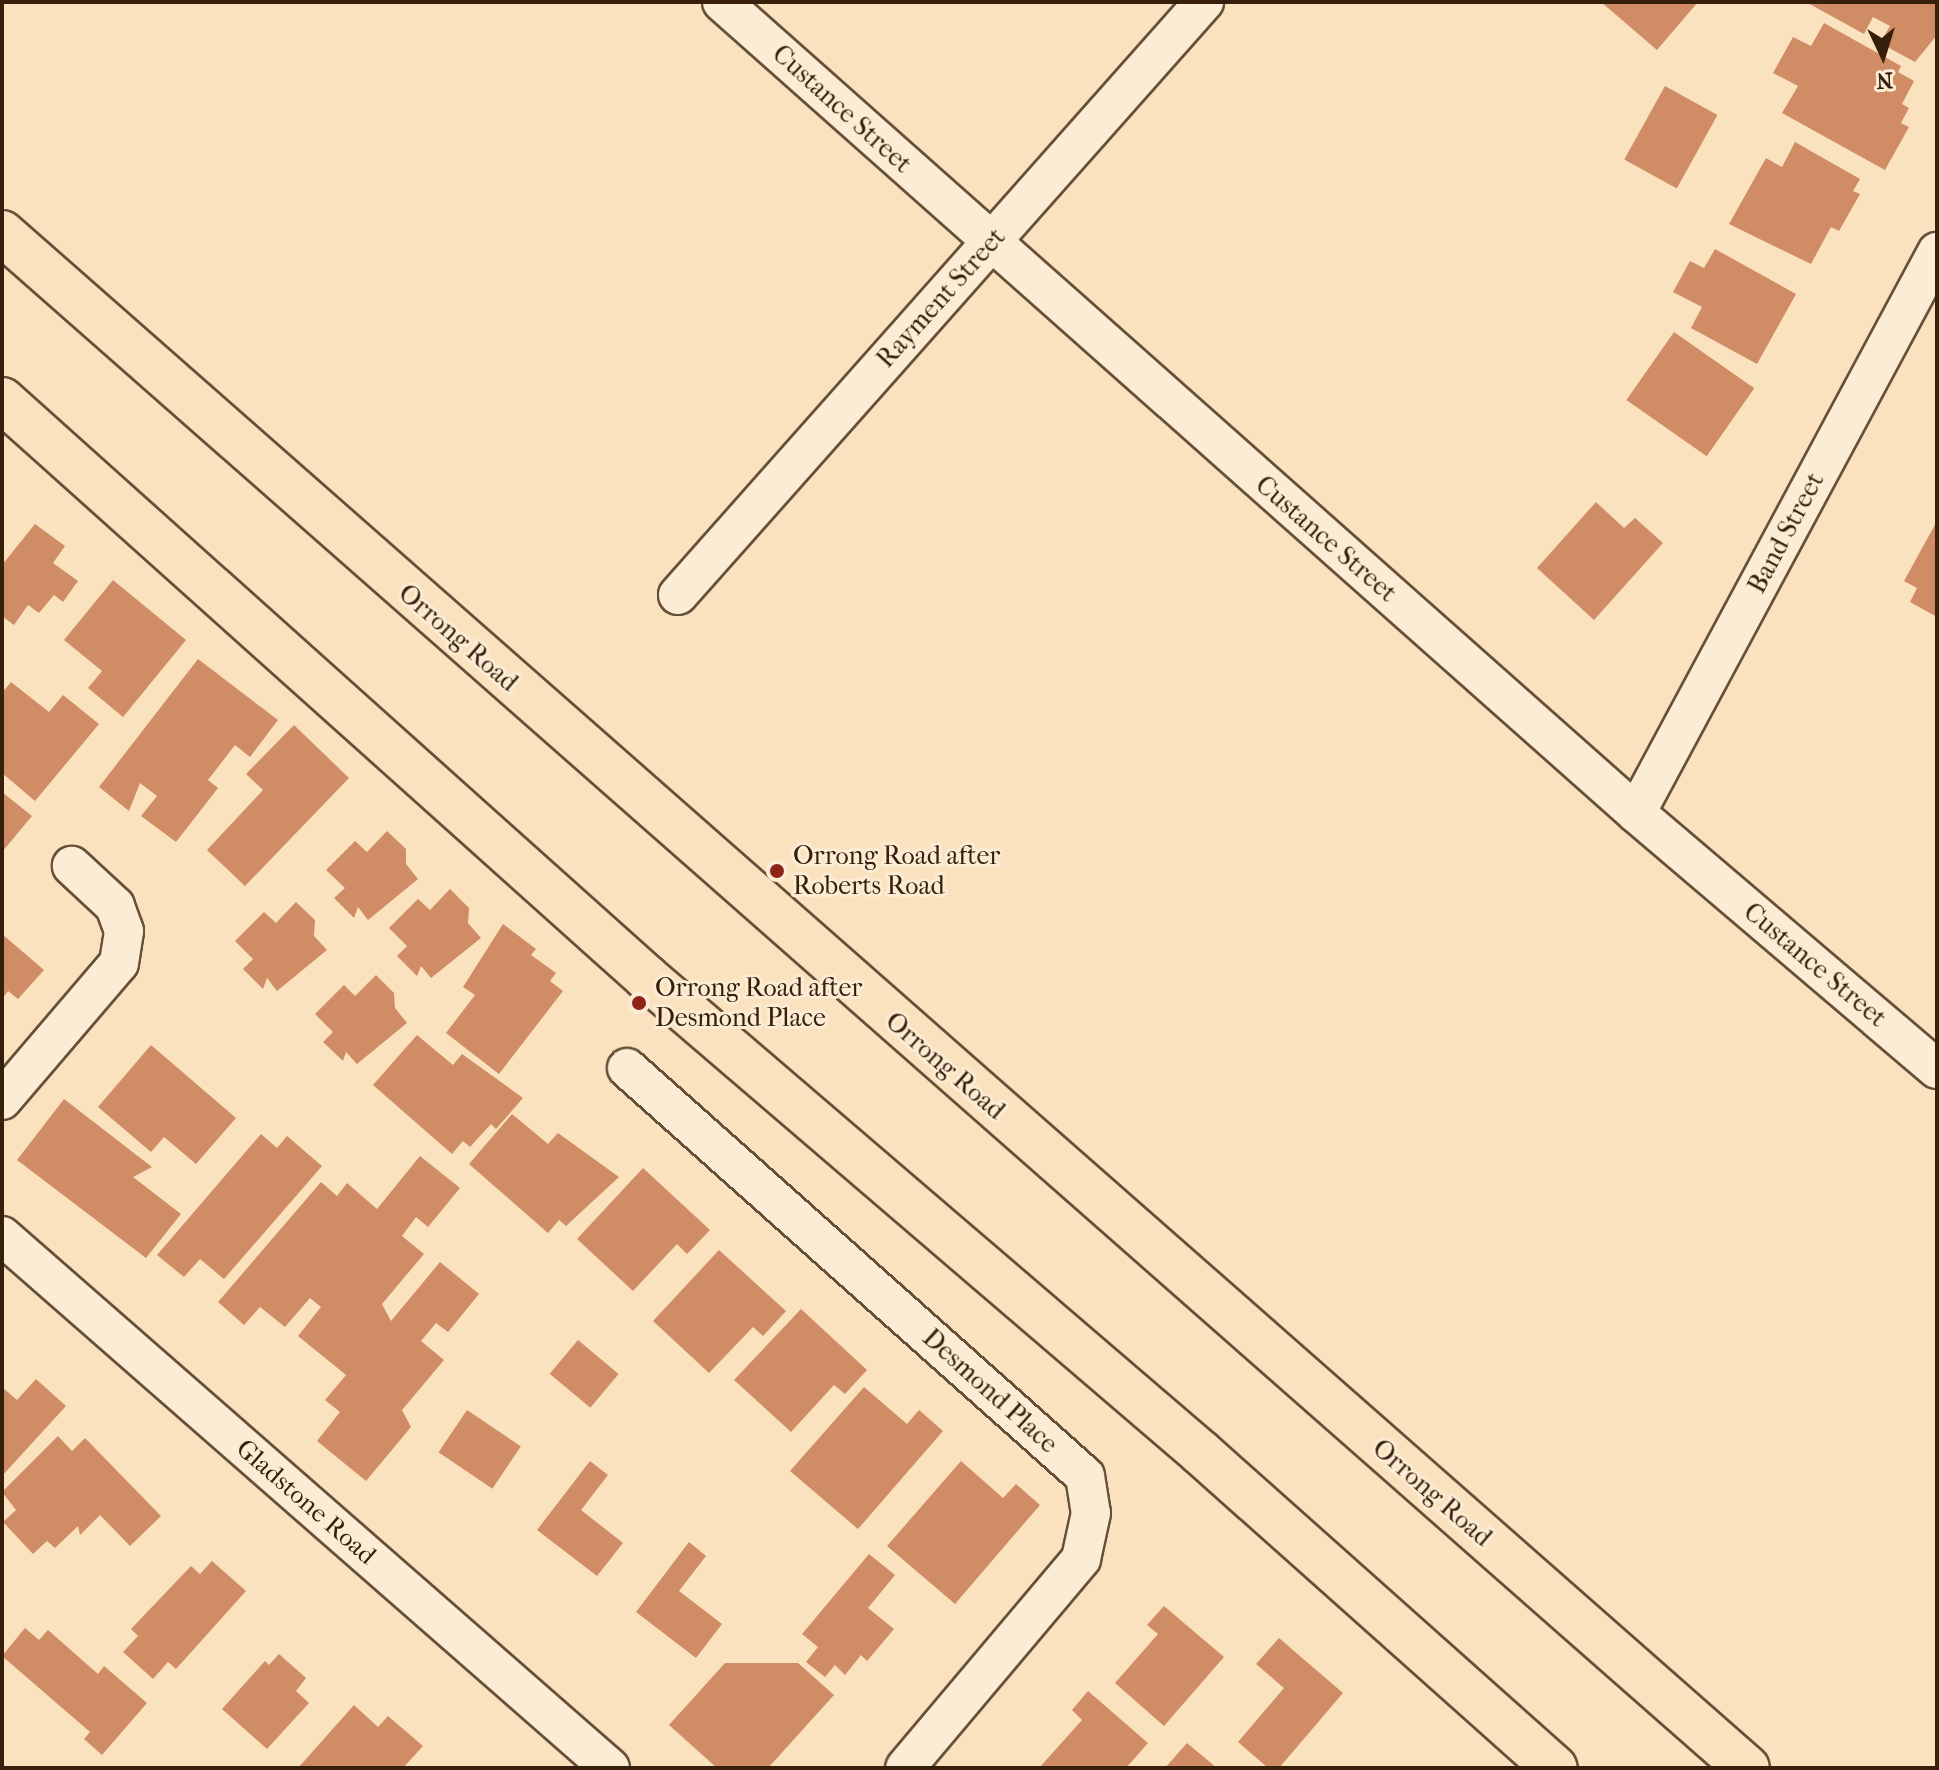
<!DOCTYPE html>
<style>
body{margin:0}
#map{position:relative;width:1939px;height:1770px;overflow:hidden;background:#fae2bf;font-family:"IM FELL French Canon",serif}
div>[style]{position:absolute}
.building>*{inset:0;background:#d08c65;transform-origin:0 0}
.roads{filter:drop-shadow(2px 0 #675039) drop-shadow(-2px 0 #675039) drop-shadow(0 2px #675039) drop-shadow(0 -2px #675039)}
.minor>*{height:38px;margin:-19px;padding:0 19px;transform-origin:19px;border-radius:19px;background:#fcecd5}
.trunk>*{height:44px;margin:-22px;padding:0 22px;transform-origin:22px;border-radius:22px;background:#fae2bf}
.dots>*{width:22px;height:22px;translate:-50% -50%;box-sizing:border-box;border:4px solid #fcecd5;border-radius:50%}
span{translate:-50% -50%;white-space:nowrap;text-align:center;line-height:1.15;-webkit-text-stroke:6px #fcecd5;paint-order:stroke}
.street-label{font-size:26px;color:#36200c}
.poi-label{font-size:26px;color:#36200c}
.left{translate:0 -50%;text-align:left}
.frame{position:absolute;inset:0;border:4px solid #36200c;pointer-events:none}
.north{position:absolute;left:1843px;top:16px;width:80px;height:80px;-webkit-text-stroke:6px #fcecd5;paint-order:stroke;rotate:176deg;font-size:22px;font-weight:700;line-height:32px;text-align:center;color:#36200c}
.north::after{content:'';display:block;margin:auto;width:28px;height:36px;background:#36200c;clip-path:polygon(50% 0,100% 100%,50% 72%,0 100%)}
</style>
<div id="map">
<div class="building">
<i style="clip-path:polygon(1601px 2px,1698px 2px,1657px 50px)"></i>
<i style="clip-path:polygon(1806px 2px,1937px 2px,1937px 35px,1915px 62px,1880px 43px,1890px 26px,1873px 17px,1864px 34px)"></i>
<i style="clip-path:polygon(1824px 23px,1901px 66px,1898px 72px,1914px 81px,1902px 104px,1909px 108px,1901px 123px,1909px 127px,1885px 170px,1782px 113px,1798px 86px,1773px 73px,1793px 37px,1811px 46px)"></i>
<i style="left:1665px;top:86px;width:60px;height:84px;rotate:29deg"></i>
<i style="clip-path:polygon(1795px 142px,1860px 179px,1853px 191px,1860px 194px,1839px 231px,1831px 227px,1811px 264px,1729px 224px,1766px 158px,1782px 167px)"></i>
<i style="clip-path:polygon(1715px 249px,1796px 294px,1757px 364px,1691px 328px,1702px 307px,1673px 292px,1690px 261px,1704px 268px)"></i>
<i style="left:1674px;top:332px;width:98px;height:83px;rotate:35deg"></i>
<i style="clip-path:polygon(1596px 502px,1624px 528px,1635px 518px,1663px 543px,1594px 620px,1537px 568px)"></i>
<i style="clip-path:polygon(1937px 521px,1937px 617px,1910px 602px,1917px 588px,1904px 581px)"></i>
<i style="clip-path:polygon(35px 524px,65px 546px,53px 563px,78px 581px,63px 602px,54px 595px,39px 613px,28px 605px,14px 625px,2px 616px,2px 565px)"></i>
<i style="clip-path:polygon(113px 580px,186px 640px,123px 717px,88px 688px,102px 671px,64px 640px)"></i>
<i style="clip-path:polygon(198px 659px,278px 720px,250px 757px,235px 745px,208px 780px,218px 788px,176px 842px,141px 816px,157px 796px,140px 783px,129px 811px,99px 787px)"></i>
<i style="clip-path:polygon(11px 682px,49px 712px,63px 695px,99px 724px,35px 801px,2px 773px,2px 693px)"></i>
<i style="clip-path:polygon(294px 725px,349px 778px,245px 886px,207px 850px,263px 790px,246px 774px)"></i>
<i style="clip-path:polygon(2px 792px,32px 816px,2px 852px)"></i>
<i style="clip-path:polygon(387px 831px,406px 849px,406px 864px,418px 879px,368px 920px,358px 907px,354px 918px,334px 898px,345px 888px,326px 870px,355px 841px,367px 852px)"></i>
<i style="clip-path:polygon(450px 889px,469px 908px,468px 923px,481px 938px,431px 978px,421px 966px,417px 976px,397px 956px,407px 946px,389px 928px,418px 899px,430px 910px)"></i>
<i style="clip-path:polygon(296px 902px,315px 920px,314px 936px,327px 950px,277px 991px,267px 978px,263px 989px,243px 969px,253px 959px,235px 941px,264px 912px,276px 923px)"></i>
<i style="clip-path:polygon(503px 924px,536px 949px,531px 955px,556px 973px,550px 981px,563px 991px,499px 1074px,446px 1033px,475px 995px,463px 987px)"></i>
<i style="clip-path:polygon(2px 934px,44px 970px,18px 999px,8px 991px,2px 999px)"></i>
<i style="clip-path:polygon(376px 975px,394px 993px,395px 1008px,407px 1023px,357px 1064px,346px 1052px,343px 1061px,323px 1042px,333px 1032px,315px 1014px,344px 985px,355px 996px)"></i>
<i style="clip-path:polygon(417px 1035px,453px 1065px,462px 1054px,523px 1098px,496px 1129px,491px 1124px,470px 1147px,463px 1141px,452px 1154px,373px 1085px)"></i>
<i style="clip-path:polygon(151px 1045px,236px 1118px,196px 1164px,164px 1137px,151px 1152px,98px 1107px)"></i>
<i style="clip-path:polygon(64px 1099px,152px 1167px,133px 1177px,181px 1214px,146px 1258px,17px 1160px)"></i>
<i style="clip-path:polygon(512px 1114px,548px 1144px,558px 1133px,619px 1177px,566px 1226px,559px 1220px,548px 1233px,469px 1164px)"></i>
<i style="clip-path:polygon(261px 1134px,277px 1148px,287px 1136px,322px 1166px,224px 1279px,200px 1259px,184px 1277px,157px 1255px)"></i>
<i style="clip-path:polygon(420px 1156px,460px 1188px,428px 1227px,416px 1217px,402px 1236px,424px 1254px,382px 1304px,391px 1321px,440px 1262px,479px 1294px,448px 1332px,436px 1323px,421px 1341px,444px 1360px,402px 1410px,411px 1427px,366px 1481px,317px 1441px,340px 1412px,325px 1400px,346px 1375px,298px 1336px,321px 1307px,310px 1298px,285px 1327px,260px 1307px,244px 1325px,218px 1302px,321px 1182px,337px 1196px,347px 1183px,377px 1209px)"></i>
<i style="clip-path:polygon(643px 1168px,710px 1230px,687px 1254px,677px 1244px,633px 1291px,577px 1239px)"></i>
<i style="clip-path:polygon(719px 1250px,786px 1311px,763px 1336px,753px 1327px,709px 1373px,653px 1321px)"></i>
<i style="clip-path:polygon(801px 1309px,867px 1370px,845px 1394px,834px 1385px,791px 1432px,734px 1380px)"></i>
<i style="left:578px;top:1340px;width:53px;height:44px;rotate:40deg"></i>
<i style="clip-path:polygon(36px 1379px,66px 1406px,2px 1476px,2px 1387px,17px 1400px)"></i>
<i style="clip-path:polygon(864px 1387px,907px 1424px,919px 1410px,943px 1431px,858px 1529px,790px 1471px)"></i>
<i style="left:467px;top:1410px;width:65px;height:51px;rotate:34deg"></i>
<i style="clip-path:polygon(58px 1436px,72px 1451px,85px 1438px,161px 1516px,130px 1546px,100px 1515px,80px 1535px,78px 1526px,55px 1548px,47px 1541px,33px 1554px,3px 1522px,16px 1510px,2px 1492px)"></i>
<i style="clip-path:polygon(590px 1461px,608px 1475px,581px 1510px,623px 1543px,597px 1576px,537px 1530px)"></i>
<i style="clip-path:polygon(961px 1461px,1003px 1498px,1016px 1484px,1040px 1505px,955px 1604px,887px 1546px)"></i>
<i style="clip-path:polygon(689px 1542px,706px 1556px,679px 1591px,722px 1624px,696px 1658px,636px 1612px)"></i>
<i style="clip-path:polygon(869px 1554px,895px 1575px,868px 1608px,894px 1629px,867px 1661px,861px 1655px,845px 1675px,835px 1665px,825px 1677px,806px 1662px,818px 1647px,802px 1634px)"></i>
<i style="clip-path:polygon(212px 1561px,246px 1591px,176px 1669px,168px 1662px,153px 1679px,123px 1652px,138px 1636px,131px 1629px,191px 1566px,200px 1574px)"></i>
<i style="clip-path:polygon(1164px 1606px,1224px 1657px,1164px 1726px,1115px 1683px,1158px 1634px,1147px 1625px)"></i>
<i style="clip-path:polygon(25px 1628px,39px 1640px,48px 1630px,98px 1674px,104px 1666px,147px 1703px,102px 1755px,84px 1739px,90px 1732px,2px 1656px)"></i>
<i style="clip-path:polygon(1279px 1638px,1343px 1693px,1279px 1768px,1268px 1768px,1238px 1742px,1284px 1688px,1256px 1664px)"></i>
<i style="clip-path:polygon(279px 1654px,306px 1678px,296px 1691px,309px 1703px,267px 1749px,222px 1709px,265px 1661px,269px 1665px)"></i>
<i style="clip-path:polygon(725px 1663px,798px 1663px,834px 1695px,768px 1768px,717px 1768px,669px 1725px)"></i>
<i style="clip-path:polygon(1088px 1691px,1148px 1743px,1126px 1768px,1039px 1768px,1082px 1720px,1072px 1710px)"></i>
<i style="clip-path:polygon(354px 1705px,378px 1727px,388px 1716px,423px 1746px,403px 1768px,298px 1768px)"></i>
<i style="clip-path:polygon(1187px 1743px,1217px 1768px,1165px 1768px)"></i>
</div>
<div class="roads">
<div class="minor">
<i style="left:722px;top:2px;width:1222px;rotate:41.58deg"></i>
<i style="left:1636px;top:813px;width:395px;rotate:40.4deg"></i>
<i style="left:678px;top:595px;width:793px;rotate:-48.43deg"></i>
<i style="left:1636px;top:813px;width:637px;rotate:-61.78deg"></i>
<i style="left:627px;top:1068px;width:613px;rotate:41.7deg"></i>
<i style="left:1085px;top:1476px;width:37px;rotate:81deg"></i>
<i style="left:1091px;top:1513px;width:47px;rotate:102.3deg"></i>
<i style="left:1081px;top:1559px;width:273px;rotate:130.1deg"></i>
<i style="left:2px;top:1100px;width:180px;rotate:-49.5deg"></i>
<i style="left:119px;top:963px;width:32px;rotate:-81deg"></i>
<i style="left:124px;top:931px;width:27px;rotate:-110deg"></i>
<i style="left:115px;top:906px;width:59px;rotate:-137.1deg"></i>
<i style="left:2px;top:1236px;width:808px;rotate:41.19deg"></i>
</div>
<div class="trunk">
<i style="left:2px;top:233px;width:2324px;rotate:41.34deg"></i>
<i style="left:2px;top:400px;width:865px;rotate:41.86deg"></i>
<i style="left:646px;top:977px;width:730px;rotate:40.61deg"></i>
<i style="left:1200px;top:1452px;width:475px;rotate:41.7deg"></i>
</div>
</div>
<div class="dots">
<i style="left:777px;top:871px;background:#8f2418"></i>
<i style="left:639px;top:1003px;background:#8f2418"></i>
</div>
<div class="street-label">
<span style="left:842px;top:109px;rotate:42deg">Custance Street</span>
<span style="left:941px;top:298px;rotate:-48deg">Rayment Street</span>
<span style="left:1786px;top:533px;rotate:-62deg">Band Street</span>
<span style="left:1326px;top:539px;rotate:41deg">Custance Street</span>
<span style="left:458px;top:638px;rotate:41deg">Orrong Road</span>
<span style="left:1815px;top:965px;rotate:40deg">Custance Street</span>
<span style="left:945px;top:1066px;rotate:41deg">Orrong Road</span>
<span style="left:990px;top:1391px;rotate:42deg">Desmond Place</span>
<span style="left:1432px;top:1493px;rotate:41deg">Orrong Road</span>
<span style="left:306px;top:1502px;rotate:41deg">Gladstone Road</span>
</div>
<div class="poi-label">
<span class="left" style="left:793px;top:871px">Orrong Road after<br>Roberts Road</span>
<span class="left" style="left:655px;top:1003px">Orrong Road after<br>Desmond Place</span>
</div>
<div class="frame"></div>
<div class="north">N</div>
</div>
